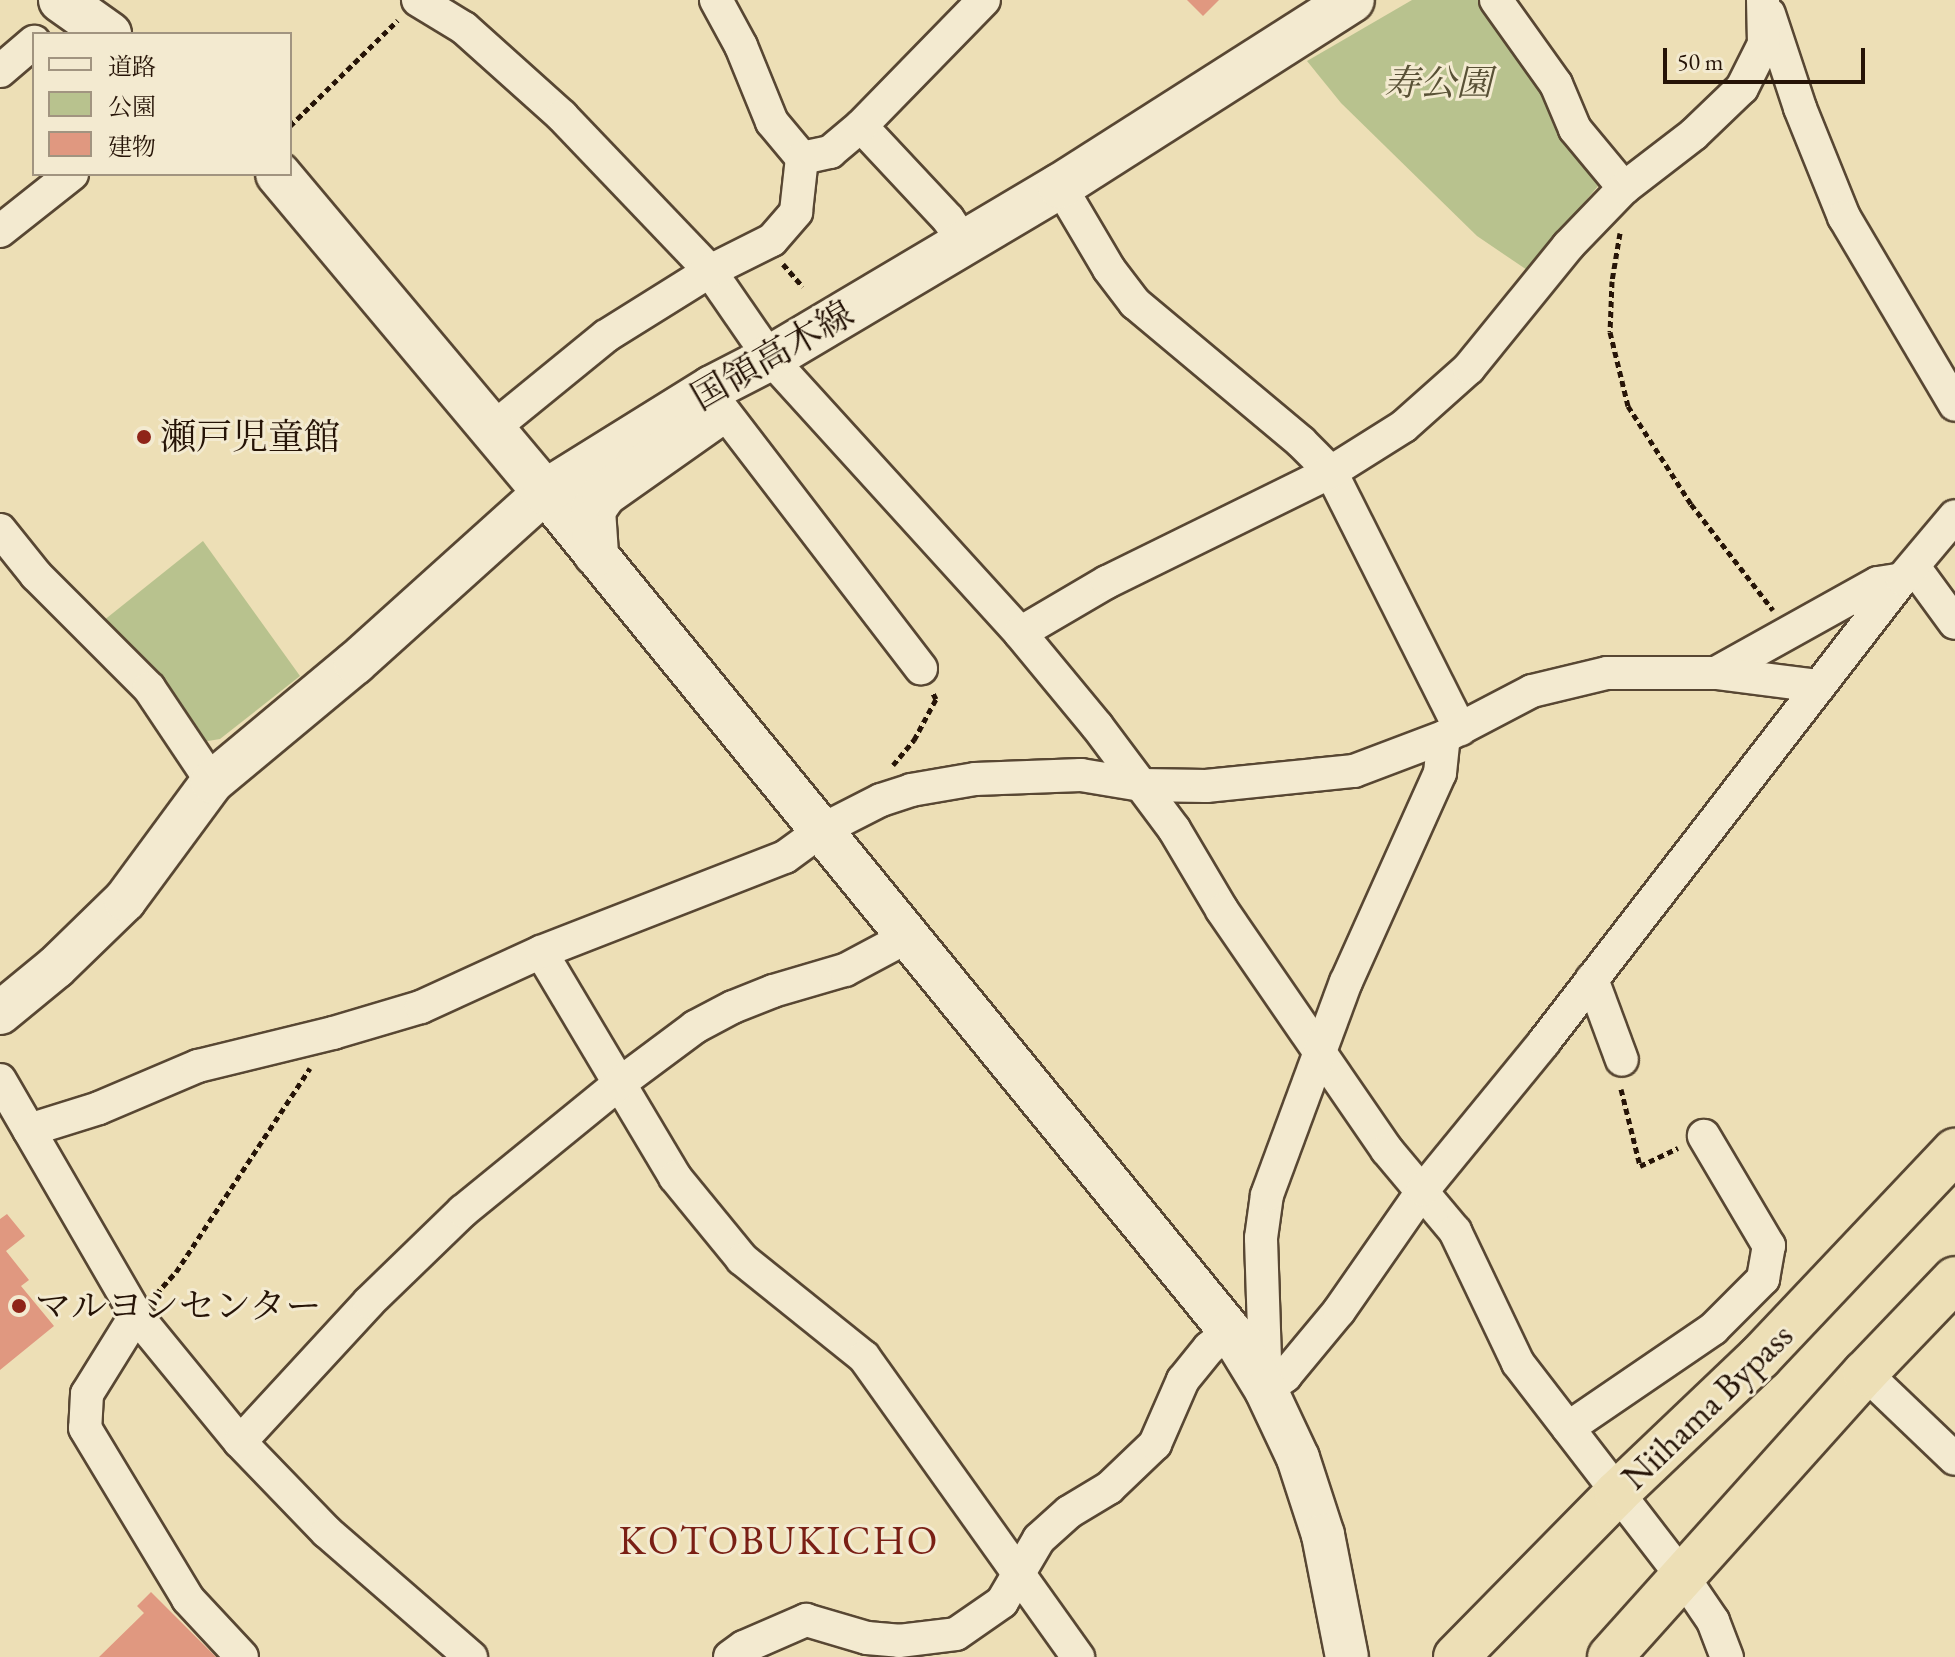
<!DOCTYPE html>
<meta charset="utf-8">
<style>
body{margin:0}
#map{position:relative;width:1955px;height:1657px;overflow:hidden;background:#eddfb6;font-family:"EB Garamond","Noto Serif JP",serif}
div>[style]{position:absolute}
.green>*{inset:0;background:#b8c28e}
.building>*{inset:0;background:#e09880}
.path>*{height:5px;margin-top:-2.5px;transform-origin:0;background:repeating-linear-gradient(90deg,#261407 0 6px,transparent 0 10px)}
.roads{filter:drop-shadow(2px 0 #584733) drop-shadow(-2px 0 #584733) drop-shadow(0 2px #584733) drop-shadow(0 -2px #584733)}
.minor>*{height:32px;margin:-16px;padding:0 16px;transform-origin:16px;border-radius:16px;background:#f3ead0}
.tertiary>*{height:42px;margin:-21px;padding:0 21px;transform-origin:21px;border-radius:21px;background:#f3ead0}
.secondary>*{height:44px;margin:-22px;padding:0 22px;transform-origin:22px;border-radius:22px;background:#f3ead0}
.trunk>*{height:44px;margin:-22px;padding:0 22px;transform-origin:22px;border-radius:22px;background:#eddfb6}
.dots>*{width:22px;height:22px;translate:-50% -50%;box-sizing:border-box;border:4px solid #f3ead0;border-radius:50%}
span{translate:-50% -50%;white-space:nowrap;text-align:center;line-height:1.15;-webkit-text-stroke:6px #f3ead0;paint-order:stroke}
.park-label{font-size:36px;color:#595136;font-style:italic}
.street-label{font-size:36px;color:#261407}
.poi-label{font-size:36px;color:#261407}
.left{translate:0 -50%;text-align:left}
.quarter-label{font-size:40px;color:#7a1f14;letter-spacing:2px}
.legend{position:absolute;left:32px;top:32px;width:260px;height:144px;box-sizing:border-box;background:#f3ead0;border:2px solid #a19480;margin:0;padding:10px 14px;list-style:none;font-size:24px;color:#261407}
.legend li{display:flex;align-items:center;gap:16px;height:40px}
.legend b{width:40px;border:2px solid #a19480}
.scale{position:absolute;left:1663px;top:48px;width:202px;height:36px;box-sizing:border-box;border:4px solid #261407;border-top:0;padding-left:10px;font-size:24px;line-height:28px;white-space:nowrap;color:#261407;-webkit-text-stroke:6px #f3ead0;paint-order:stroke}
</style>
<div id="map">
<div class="green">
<i style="clip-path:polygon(1412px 0,1478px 0,1600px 167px,1599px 185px,1527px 270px,1477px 236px,1341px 103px,1307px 61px)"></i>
<i style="clip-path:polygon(203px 541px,300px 676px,220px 739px,202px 742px,103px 621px)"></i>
</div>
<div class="building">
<i style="clip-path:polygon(1187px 0,1219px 0,1203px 16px)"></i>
<i style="clip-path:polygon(7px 1214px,25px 1236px,6px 1251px,29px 1280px,21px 1286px,54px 1326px,0 1370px,0 1219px)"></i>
<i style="clip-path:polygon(151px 1592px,216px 1657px,99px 1657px,144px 1613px,137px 1606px)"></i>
</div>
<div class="path">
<i style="left:290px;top:126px;width:151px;rotate:-44.5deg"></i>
<i style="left:1620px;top:233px;width:49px;rotate:99.5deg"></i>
<i style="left:1612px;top:281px;width:51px;rotate:92.2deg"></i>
<i style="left:1610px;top:332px;width:76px;rotate:76.3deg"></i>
<i style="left:1628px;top:406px;width:117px;rotate:57.3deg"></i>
<i style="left:1691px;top:504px;width:134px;rotate:52.3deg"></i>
<i style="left:783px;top:264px;width:30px;rotate:49deg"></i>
<i style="left:893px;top:765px;width:33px;rotate:-50deg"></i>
<i style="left:914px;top:740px;width:47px;rotate:-61.8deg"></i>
<i style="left:936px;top:699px;width:7px;rotate:-117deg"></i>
<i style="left:1621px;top:1089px;width:79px;rotate:76.1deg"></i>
<i style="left:1640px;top:1166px;width:42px;rotate:-25.3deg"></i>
<i style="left:156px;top:1294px;width:30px;rotate:-48deg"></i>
<i style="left:176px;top:1272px;width:244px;rotate:-56.7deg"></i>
</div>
<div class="roads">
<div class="minor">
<i style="left:418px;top:0;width:54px;rotate:31.3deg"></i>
<i style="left:464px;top:28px;width:132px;rotate:41.9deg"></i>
<i style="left:562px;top:116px;width:214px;rotate:46.3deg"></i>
<i style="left:710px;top:271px;width:106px;rotate:55.4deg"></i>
<i style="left:770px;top:358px;width:372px;rotate:47.7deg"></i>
<i style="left:1020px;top:633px;width:121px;rotate:50.4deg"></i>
<i style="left:1097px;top:726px;width:129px;rotate:53.2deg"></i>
<i style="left:1174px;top:829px;width:94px;rotate:59.3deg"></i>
<i style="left:1222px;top:910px;width:291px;rotate:55.5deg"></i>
<i style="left:1387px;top:1150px;width:106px;rotate:50deg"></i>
<i style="left:1455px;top:1231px;width:146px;rotate:64.5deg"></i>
<i style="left:1518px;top:1363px;width:270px;rotate:52.4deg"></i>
<i style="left:1683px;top:1577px;width:53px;rotate:55.7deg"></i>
<i style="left:1713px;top:1621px;width:39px;rotate:69deg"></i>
<i style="left:716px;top:0;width:52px;rotate:61.5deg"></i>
<i style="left:741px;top:46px;width:82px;rotate:67.8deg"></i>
<i style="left:772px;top:122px;width:47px;rotate:50.2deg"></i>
<i style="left:1496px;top:0;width:103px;rotate:54.5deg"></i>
<i style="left:1556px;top:84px;width:49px;rotate:67.1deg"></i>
<i style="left:1575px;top:129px;width:77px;rotate:50.3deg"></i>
<i style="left:1769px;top:14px;width:99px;rotate:71.7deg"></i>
<i style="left:1800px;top:108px;width:118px;rotate:68deg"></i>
<i style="left:1844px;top:217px;width:218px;rotate:59.4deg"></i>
<i style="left:0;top:71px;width:45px;rotate:-40.5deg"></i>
<i style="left:861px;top:126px;width:127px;rotate:46.9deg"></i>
<i style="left:948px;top:219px;width:29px;rotate:56deg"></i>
<i style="left:1060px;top:186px;width:96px;rotate:59.4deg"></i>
<i style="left:1109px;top:269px;width:43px;rotate:52.6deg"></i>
<i style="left:1135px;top:303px;width:217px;rotate:39.9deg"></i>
<i style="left:1301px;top:442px;width:42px;rotate:45deg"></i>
<i style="left:1331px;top:472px;width:288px;rotate:63.3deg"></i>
<i style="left:0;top:231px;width:92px;rotate:-38.4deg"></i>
<i style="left:722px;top:409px;width:327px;rotate:52.5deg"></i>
<i style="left:492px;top:429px;width:147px;rotate:-39.2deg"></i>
<i style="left:606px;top:336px;width:123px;rotate:-32deg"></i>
<i style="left:710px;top:271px;width:69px;rotate:-26.6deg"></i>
<i style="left:772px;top:240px;width:37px;rotate:-49deg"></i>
<i style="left:796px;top:212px;width:54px;rotate:-83.7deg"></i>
<i style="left:802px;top:158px;width:29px;rotate:-12deg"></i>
<i style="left:830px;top:152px;width:40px;rotate:-40deg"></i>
<i style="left:861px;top:126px;width:176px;rotate:-45.7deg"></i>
<i style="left:0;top:530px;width:58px;rotate:51.3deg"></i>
<i style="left:36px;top:575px;width:160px;rotate:45deg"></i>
<i style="left:149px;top:688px;width:113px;rotate:56.2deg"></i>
<i style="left:1914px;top:567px;width:69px;rotate:53.8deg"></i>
<i style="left:1020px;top:633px;width:101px;rotate:-30.4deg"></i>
<i style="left:1107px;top:582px;width:250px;rotate:-26.2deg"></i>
<i style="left:1331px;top:472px;width:86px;rotate:-32.2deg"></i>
<i style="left:1404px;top:426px;width:87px;rotate:-41.7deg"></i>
<i style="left:1469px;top:368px;width:157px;rotate:-50.9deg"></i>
<i style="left:1568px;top:246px;width:81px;rotate:-46deg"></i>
<i style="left:1624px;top:188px;width:88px;rotate:-37.6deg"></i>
<i style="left:1694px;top:134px;width:66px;rotate:-43.8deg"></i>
<i style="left:1742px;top:88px;width:49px;rotate:-63.4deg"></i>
<i style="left:1764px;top:44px;width:44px;rotate:-91.3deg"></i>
<i style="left:1716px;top:673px;width:185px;rotate:-29.1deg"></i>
<i style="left:1878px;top:583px;width:24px;rotate:-9deg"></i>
<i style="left:541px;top:952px;width:262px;rotate:59.2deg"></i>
<i style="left:675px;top:1177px;width:106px;rotate:50.7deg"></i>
<i style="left:742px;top:1259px;width:156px;rotate:38.8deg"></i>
<i style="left:864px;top:1357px;width:369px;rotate:54.5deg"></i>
<i style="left:1592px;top:979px;width:86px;rotate:69.7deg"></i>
<i style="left:0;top:1080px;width:272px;rotate:59.9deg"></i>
<i style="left:136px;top:1315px;width:164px;rotate:50.7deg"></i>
<i style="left:240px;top:1442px;width:125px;rotate:46deg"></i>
<i style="left:327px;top:1532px;width:191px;rotate:41deg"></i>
<i style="left:29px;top:1130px;width:73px;rotate:-17.4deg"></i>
<i style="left:99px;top:1108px;width:108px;rotate:-23deg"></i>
<i style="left:198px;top:1066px;width:139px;rotate:-13.7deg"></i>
<i style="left:333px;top:1033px;width:92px;rotate:-16.5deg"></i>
<i style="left:421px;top:1007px;width:132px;rotate:-24.6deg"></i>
<i style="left:541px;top:952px;width:262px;rotate:-21.3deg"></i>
<i style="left:785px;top:857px;width:46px;rotate:-36.1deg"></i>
<i style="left:822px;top:830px;width:66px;rotate:-27deg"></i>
<i style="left:881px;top:800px;width:32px;rotate:-18deg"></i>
<i style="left:911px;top:790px;width:65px;rotate:-9.8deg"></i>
<i style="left:975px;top:779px;width:106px;rotate:-2.2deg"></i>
<i style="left:1081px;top:775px;width:61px;rotate:9.5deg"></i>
<i style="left:1141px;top:785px;width:65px;rotate:0.9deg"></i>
<i style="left:1206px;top:786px;width:149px;rotate:-5.8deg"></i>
<i style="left:1354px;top:771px;width:96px;rotate:-20.7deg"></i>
<i style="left:1444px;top:737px;width:99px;rotate:-27.6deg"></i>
<i style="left:1532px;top:691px;width:77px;rotate:-13.5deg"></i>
<i style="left:1607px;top:673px;width:109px"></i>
<i style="left:1716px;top:673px;width:104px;rotate:7.2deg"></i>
<i style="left:136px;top:1315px;width:93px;rotate:121.8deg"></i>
<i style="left:87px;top:1394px;width:34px;rotate:93deg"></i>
<i style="left:85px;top:1428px;width:200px;rotate:58.9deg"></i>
<i style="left:188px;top:1599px;width:79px;rotate:47deg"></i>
<i style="left:1865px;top:1373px;width:124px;rotate:43.7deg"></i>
<i style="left:1266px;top:1390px;width:24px;rotate:-36deg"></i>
<i style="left:1285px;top:1376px;width:85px;rotate:-50.3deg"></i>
<i style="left:1339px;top:1311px;width:147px;rotate:-55.2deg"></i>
<i style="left:1423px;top:1190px;width:191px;rotate:-50.7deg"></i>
<i style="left:1544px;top:1042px;width:585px;rotate:-52.29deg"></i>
<i style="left:1902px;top:579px;width:82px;rotate:-49.9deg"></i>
<i style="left:1266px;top:1390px;width:152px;rotate:-91.9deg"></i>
<i style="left:1261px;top:1238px;width:43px;rotate:-82.1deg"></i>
<i style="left:1267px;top:1195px;width:227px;rotate:-69.7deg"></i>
<i style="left:1346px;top:982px;width:229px;rotate:-65.8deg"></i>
<i style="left:1440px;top:773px;width:36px;rotate:-84deg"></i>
<i style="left:1568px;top:1428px;width:176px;rotate:-34.3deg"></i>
<i style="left:1713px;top:1329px;width:71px;rotate:-45deg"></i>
<i style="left:1763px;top:1279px;width:34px;rotate:-80deg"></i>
<i style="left:1769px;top:1246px;width:128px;rotate:-120.6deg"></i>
<i style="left:240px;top:1442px;width:190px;rotate:-47.3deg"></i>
<i style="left:369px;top:1302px;width:131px;rotate:-44.1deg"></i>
<i style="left:463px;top:1211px;width:203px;rotate:-39.2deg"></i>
<i style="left:620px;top:1083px;width:94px;rotate:-36.7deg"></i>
<i style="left:695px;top:1027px;width:43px;rotate:-27.8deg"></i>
<i style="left:733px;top:1007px;width:43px;rotate:-21.8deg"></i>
<i style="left:773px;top:991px;width:75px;rotate:-16.3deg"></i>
<i style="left:845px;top:970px;width:70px;rotate:-28deg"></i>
<i style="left:730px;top:1657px;width:17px;rotate:-36deg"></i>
<i style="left:744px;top:1647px;width:68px;rotate:-23.5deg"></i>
<i style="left:806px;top:1620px;width:64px;rotate:16.4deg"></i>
<i style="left:867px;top:1638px;width:32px;rotate:5deg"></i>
<i style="left:899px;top:1641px;width:57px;rotate:-7deg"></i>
<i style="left:956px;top:1634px;width:56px;rotate:-34.8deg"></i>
<i style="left:1002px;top:1602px;width:73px;rotate:-59.6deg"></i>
<i style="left:1039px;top:1539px;width:40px;rotate:-42deg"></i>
<i style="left:1069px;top:1512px;width:47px;rotate:-31deg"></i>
<i style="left:1109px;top:1488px;width:64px;rotate:-43.7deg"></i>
<i style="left:1155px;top:1444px;width:70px;rotate:-66.4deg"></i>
<i style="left:1183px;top:1380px;width:41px;rotate:-50.9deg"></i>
<i style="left:1209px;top:1348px;width:27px;rotate:-39deg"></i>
</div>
<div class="tertiary">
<i style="left:0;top:1013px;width:72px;rotate:-39.4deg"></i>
<i style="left:56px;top:967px;width:96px;rotate:-44.2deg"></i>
<i style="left:125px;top:900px;width:147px;rotate:-53.6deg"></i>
<i style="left:212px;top:782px;width:186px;rotate:-39.8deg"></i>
<i style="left:355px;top:663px;width:256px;rotate:-42deg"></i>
<i style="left:545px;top:492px;width:1083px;rotate:50.77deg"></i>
<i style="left:1230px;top:1331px;width:69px;rotate:58.6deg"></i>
<i style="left:1266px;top:1390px;width:75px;rotate:64.8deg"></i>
<i style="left:1298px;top:1458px;width:81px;rotate:72deg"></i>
<i style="left:1323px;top:1535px;width:124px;rotate:78.9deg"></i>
</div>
<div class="secondary">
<i style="left:61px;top:0;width:59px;rotate:35.3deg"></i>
<i style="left:278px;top:174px;width:415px;rotate:50deg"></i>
<i style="left:545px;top:492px;width:197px;rotate:-31.9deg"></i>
<i style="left:712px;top:388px;width:65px;rotate:-27.3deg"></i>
<i style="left:770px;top:358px;width:337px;rotate:-30.7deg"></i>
<i style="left:1060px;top:186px;width:346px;rotate:-32.5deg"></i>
<i style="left:596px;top:554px;width:44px;rotate:-93.9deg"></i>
<i style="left:593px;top:510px;width:19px;rotate:-55deg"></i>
<i style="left:604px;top:494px;width:137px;rotate:-35.2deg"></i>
</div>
<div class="trunk">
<i style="left:1456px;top:1657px;width:230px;rotate:-45.5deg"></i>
<i style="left:1617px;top:1493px;width:197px;rotate:-43.6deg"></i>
<i style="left:1760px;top:1357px;width:284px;rotate:-46.6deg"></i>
<i style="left:1610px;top:1657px;width:382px;rotate:-48.1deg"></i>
<i style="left:1865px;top:1373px;width:130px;rotate:-46.2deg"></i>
</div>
</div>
<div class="dots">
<i style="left:144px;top:437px;background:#8f2418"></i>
<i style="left:19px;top:1306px;background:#8f2418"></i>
</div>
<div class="park-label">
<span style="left:1438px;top:83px">寿公園</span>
</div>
<div class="street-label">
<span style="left:772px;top:355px;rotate:-30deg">国領高木線</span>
<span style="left:1707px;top:1406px;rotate:-44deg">Niihama Bypass</span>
</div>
<div class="poi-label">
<span class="left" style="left:160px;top:437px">瀬戸児童館</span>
<span class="left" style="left:35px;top:1306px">マルヨシセンター</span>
</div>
<div class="quarter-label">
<span style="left:779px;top:1540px">KOTOBUKICHO</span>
</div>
<ul class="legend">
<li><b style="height:10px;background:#f3ead0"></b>道路</li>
<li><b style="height:22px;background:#b8c28e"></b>公園</li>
<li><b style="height:22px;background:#e09880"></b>建物</li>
</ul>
<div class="scale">50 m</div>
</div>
